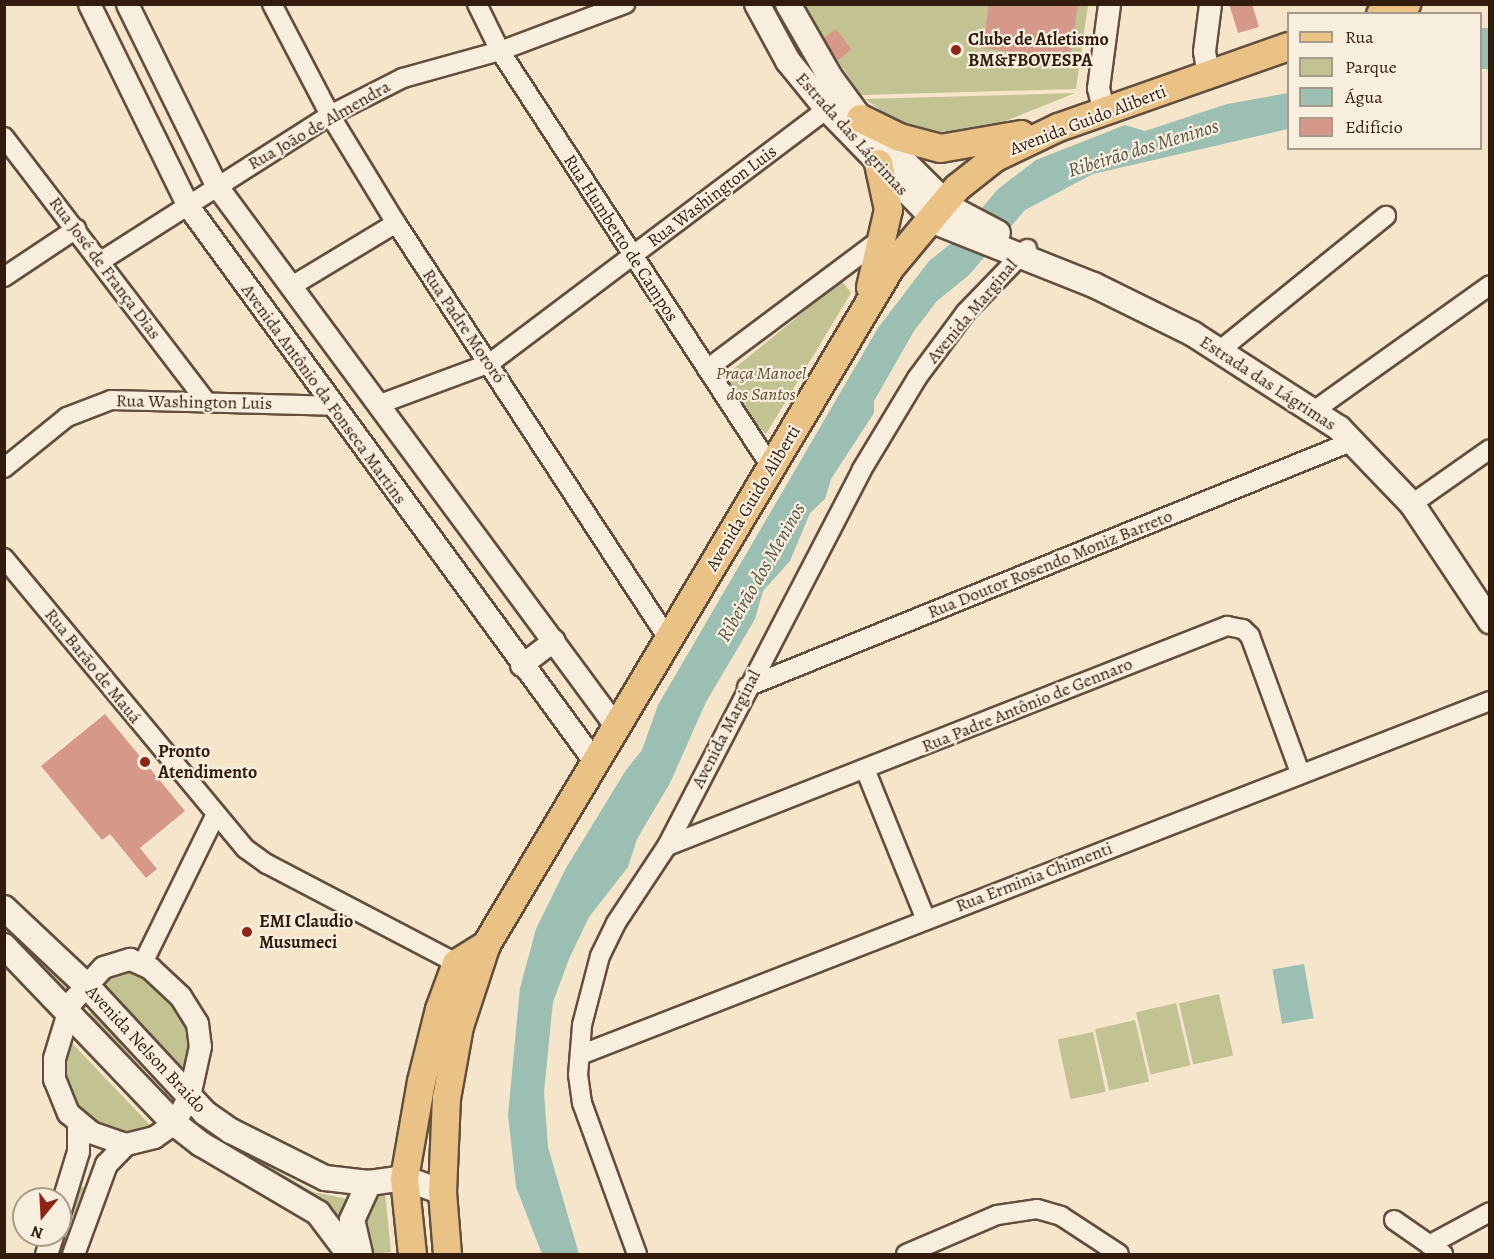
<!DOCTYPE html>
<meta charset="utf-8">
<style>
body{margin:0}
#map{position:relative;width:1494px;height:1259px;overflow:hidden;background:#f4e5cb;font-family:Alegreya,serif}
div>[style]{position:absolute}
.green>*{inset:0;background:#c2c293;transform-origin:0 0}
.water>*{inset:0;background:#9cbfb3;transform-origin:0 0}
.building>*{inset:0;background:#d69888;transform-origin:0 0}
.roads{filter:drop-shadow(2px 0 #624e3d) drop-shadow(-2px 0 #624e3d) drop-shadow(0 2px #624e3d) drop-shadow(0 -2px #624e3d)}
.minor>*{height:18px;margin:-9px;padding:0 9px;transform-origin:9px;border-radius:9px;background:#f8eedd}
.tertiary>*{height:21px;margin:-10.5px;padding:0 10.5px;transform-origin:10.5px;border-radius:10.5px;background:#f8eedd}
.secondary>*{height:24px;margin:-12px;padding:0 12px;transform-origin:12px;border-radius:12px;background:#f8eedd}
.primary>*{height:27px;margin:-13.5px;padding:0 13.5px;transform-origin:13.5px;border-radius:13.5px;background:#eac286}
.dots>*{width:16px;height:16px;translate:-50% -50%;box-sizing:border-box;border:3px solid #f8eedd;border-radius:50%}
span{translate:-50% -50%;white-space:nowrap;text-align:center;line-height:1.15;-webkit-text-stroke:4.5px #f8eedd;paint-order:stroke}
.poi-label{font-size:18px;color:#311c0e;font-weight:700}
.left{translate:0 -50%;text-align:left}
.street-label{font-size:18px;color:#311c0e}
.park-label{font-size:18px;color:#5c4e36;font-style:italic}
.water-label{font-size:20px;color:#565548;font-style:italic}
.frame{position:absolute;inset:0;border:6px solid #311c0e;pointer-events:none}
.legend{position:absolute;left:1287px;top:12px;width:195px;height:138px;box-sizing:border-box;background:#f8eedd;border:2px solid #a89a8a;margin:0;padding:8px 10px;list-style:none;font-size:18px;color:#311c0e}
.legend li{display:flex;align-items:center;gap:12px;height:30px}
.legend b{width:30px;border:2px solid #a89a8a}
.north{position:absolute;left:12px;top:1187px;width:60px;height:60px;box-sizing:border-box;background:#f8eedd;border:2px solid #a89a8a;border-radius:50%;rotate:198deg;font-size:16px;font-weight:700;line-height:24px;text-align:center;color:#311c0e}
.north::after{content:'';display:block;margin:auto;width:21px;height:27px;background:#8f2418;clip-path:polygon(50% 0,100% 100%,50% 72%,0 100%)}
</style>
<div id="map">
<div class="green">
<i style="clip-path:polygon(800px 5px,1088px 5px,1076px 89px,861px 95px)"></i>
<i style="clip-path:polygon(1075px 93px,961px 139px,931px 138px,896px 121px,865px 99px)"></i>
<i style="clip-path:polygon(842px 281px,851px 293px,766px 434px,743px 415px,730px 390px,731px 371px)"></i>
<i style="clip-path:polygon(4px 923px,70px 985px,72px 991px,66px 997px,62px 988px,5px 934px)"></i>
<i style="clip-path:polygon(131px 970px,149px 974px,192px 1017px,191px 1058px,183px 1072px,102px 990px,102px 982px,113px 971px)"></i>
<i style="left:1219px;top:994px;width:63px;height:41px;rotate:77deg"></i>
<i style="left:1176px;top:1003px;width:64px;height:41px;rotate:77deg"></i>
<i style="clip-path:polygon(92px 1012px,163px 1092px,169px 1092px,166px 1098px,85px 1015px)"></i>
<i style="left:1135px;top:1020px;width:63px;height:41px;rotate:77deg"></i>
<i style="left:1093px;top:1032px;width:61px;height:36px;rotate:78deg"></i>
<i style="clip-path:polygon(71px 1042px,151px 1126px,147px 1134px,128px 1138px,88px 1121px,68px 1099px,60px 1074px,64px 1047px)"></i>
<i style="clip-path:polygon(188px 1113px,201px 1127px,313px 1192px,353px 1200px,341px 1227px,186px 1126px)"></i>
<i style="clip-path:polygon(78px 1187px,87px 1187px,64px 1254px,54px 1254px)"></i>
<i style="clip-path:polygon(385px 1193px,391px 1252px,370px 1254px,362px 1246px,364px 1205px)"></i>
</div>
<div class="water">
<i style="left:1489px;top:28px;width:41px;height:9px;rotate:90deg"></i>
<i style="clip-path:polygon(1288px 93px,1288px 129px,1093px 174px,1025px 210px,969px 275px,937px 301px,914px 331px,874px 401px,874px 413px,831px 479px,825px 499px,810px 513px,790px 561px,763px 591px,755px 619px,706px 702px,670px 783px,637px 839px,628px 867px,589px 917px,569px 959px,553px 1002px,544px 1092px,548px 1147px,579px 1254px,542px 1254px,516px 1187px,508px 1115px,520px 988px,536px 929px,566px 868px,626px 770px,642px 750px,658px 705px,878px 328px,929px 261px,954px 241px,998px 189px,1036px 160px,1125px 125px,1145px 131px,1227px 104px)"></i>
<i style="left:1304px;top:964px;width:55px;height:32px;rotate:80deg"></i>
</div>
<div class="building">
<i style="clip-path:polygon(989px 4px,1078px 4px,1070px 60px,983px 48px)"></i>
<i style="clip-path:polygon(1229px 4px,1252px 4px,1259px 27px,1238px 33px)"></i>
<i style="left:836px;top:29px;width:26px;height:17px;rotate:53deg"></i>
<i style="clip-path:polygon(105px 714px,185px 811px,140px 848px,157px 869px,146px 878px,110px 834px,102px 840px,41px 766px)"></i>
</div>
<div class="roads">
<div class="minor">
<i style="left:272px;top:4px;width:125px;rotate:62.4deg"></i>
<i style="left:330px;top:115px;width:127px;rotate:58.6deg"></i>
<i style="left:396px;top:223px;width:498px;rotate:56.8deg"></i>
<i style="left:477px;top:4px;width:52px;rotate:63.9deg"></i>
<i style="left:500px;top:51px;width:496px;rotate:56.9deg"></i>
<i style="left:4px;top:137px;width:331px;rotate:52.6deg"></i>
<i style="left:101px;top:261px;width:272px;rotate:-32.5deg"></i>
<i style="left:330px;top:115px;width:82px;rotate:-26.9deg"></i>
<i style="left:403px;top:78px;width:101px;rotate:-15.6deg"></i>
<i style="left:500px;top:51px;width:134px;rotate:-20.6deg"></i>
<i style="left:4px;top:277px;width:87px;rotate:-33.7deg"></i>
<i style="left:290px;top:287px;width:124px;rotate:-31.1deg"></i>
<i style="left:1219px;top:351px;width:215px;rotate:-39deg"></i>
<i style="left:707px;top:369px;width:219px;rotate:-36.8deg"></i>
<i style="left:380px;top:404px;width:117px;rotate:-20.4deg"></i>
<i style="left:490px;top:363px;width:422px;rotate:-37deg"></i>
<i style="left:1315px;top:410px;width:215px;rotate:-35.5deg"></i>
<i style="left:4px;top:468px;width:81px;rotate:-39deg"></i>
<i style="left:67px;top:417px;width:47px;rotate:-21.1deg"></i>
<i style="left:111px;top:400px;width:222px;rotate:1.5deg"></i>
<i style="left:1412px;top:504px;width:95px;rotate:-35.2deg"></i>
<i style="left:4px;top:558px;width:378px;rotate:50.3deg"></i>
<i style="left:246px;top:849px;width:26px;rotate:36deg"></i>
<i style="left:267px;top:864px;width:225px;rotate:27.6deg"></i>
<i style="left:747px;top:687px;width:654px;rotate:-22.09deg"></i>
<i style="left:865px;top:769px;width:163px;rotate:68deg"></i>
<i style="left:667px;top:846px;width:602px;rotate:-21.45deg"></i>
<i style="left:1227px;top:626px;width:16px;rotate:11deg"></i>
<i style="left:1243px;top:629px;width:10px;rotate:45deg"></i>
<i style="left:1250px;top:636px;width:146px;rotate:69.9deg"></i>
<i style="left:143px;top:963px;width:164px;rotate:-63.9deg"></i>
<i style="left:580px;top:1055px;width:976px;rotate:-21.26deg"></i>
<i style="left:1394px;top:1220px;width:60px;rotate:34.8deg"></i>
<i style="left:1429px;top:1245px;width:69px;rotate:-28.4deg"></i>
<i style="left:637px;top:1254px;width:161px;rotate:-110deg"></i>
<i style="left:582px;top:1103px;width:28px;rotate:-98deg"></i>
<i style="left:578px;top:1075px;width:50px;rotate:-85.4deg"></i>
<i style="left:582px;top:1025px;width:71px;rotate:-75.4deg"></i>
<i style="left:600px;top:956px;width:37px;rotate:-64deg"></i>
<i style="left:616px;top:923px;width:92px;rotate:-56.5deg"></i>
<i style="left:667px;top:846px;width:422px;rotate:-62.6deg"></i>
<i style="left:861px;top:471px;width:109px;rotate:-58.9deg"></i>
<i style="left:917px;top:378px;width:82px;rotate:-53.4deg"></i>
<i style="left:966px;top:312px;width:88px;rotate:-45.9deg"></i>
<i style="left:906px;top:1254px;width:99px;rotate:-23.2deg"></i>
<i style="left:997px;top:1215px;width:40px;rotate:-8.5deg"></i>
<i style="left:1037px;top:1209px;width:25px;rotate:16deg"></i>
<i style="left:1061px;top:1216px;width:69px;rotate:33.2deg"></i>
</div>
<div class="tertiary">
<i style="left:89px;top:4px;width:225px;rotate:63.9deg"></i>
<i style="left:188px;top:206px;width:689px;rotate:53.8deg"></i>
<i style="left:127px;top:4px;width:202px;rotate:63.8deg"></i>
<i style="left:216px;top:185px;width:675px;rotate:53.55deg"></i>
<i style="left:1208px;top:74px;width:23px;rotate:-100deg"></i>
<i style="left:1204px;top:51px;width:47px;rotate:-82.7deg"></i>
<i style="left:1104px;top:112px;width:25px;rotate:-104deg"></i>
<i style="left:1098px;top:88px;width:85px;rotate:-82.5deg"></i>
<i style="left:521px;top:665px;width:41px;rotate:-37.1deg"></i>
<i style="left:130px;top:959px;width:22px;rotate:24deg"></i>
<i style="left:150px;top:968px;width:41px;rotate:43deg"></i>
<i style="left:180px;top:996px;width:32px;rotate:58deg"></i>
<i style="left:197px;top:1023px;width:23px;rotate:83deg"></i>
<i style="left:200px;top:1046px;width:51px;rotate:102.4deg"></i>
<i style="left:189px;top:1096px;width:31px;rotate:119deg"></i>
<i style="left:174px;top:1123px;width:24px;rotate:145deg"></i>
<i style="left:154px;top:1137px;width:30px;rotate:166deg"></i>
<i style="left:125px;top:1144px;width:36px;rotate:-161deg"></i>
<i style="left:91px;top:1132px;width:30px;rotate:-140deg"></i>
<i style="left:68px;top:1113px;width:37px;rotate:-112deg"></i>
<i style="left:54px;top:1079px;width:21px;rotate:-90deg"></i>
<i style="left:54px;top:1058px;width:59px;rotate:-73.1deg"></i>
<i style="left:71px;top:1002px;width:47px;rotate:-47.6deg"></i>
<i style="left:103px;top:967px;width:28px;rotate:-17deg"></i>
<i style="left:60px;top:1210px;width:62px;rotate:-73deg"></i>
<i style="left:78px;top:1151px;width:28px;rotate:-90deg"></i>
<i style="left:46px;top:1254px;width:20px;rotate:-72deg"></i>
<i style="left:73px;top:1254px;width:96px;rotate:-69.9deg"></i>
<i style="left:106px;top:1164px;width:28px;rotate:-46deg"></i>
</div>
<div class="secondary">
<i style="left:757px;top:4px;width:65px;rotate:61.5deg"></i>
<i style="left:788px;top:61px;width:62px;rotate:50.9deg"></i>
<i style="left:827px;top:109px;width:159px;rotate:45.8deg"></i>
<i style="left:938px;top:223px;width:168px;rotate:21.7deg"></i>
<i style="left:1094px;top:285px;width:110px;rotate:26.3deg"></i>
<i style="left:1193px;top:334px;width:174px;rotate:32.8deg"></i>
<i style="left:1339px;top:428px;width:105px;rotate:46.2deg"></i>
<i style="left:1412px;top:504px;width:141px;rotate:56.3deg"></i>
<i style="left:788px;top:4px;width:84px;rotate:60.1deg"></i>
<i style="left:830px;top:77px;width:51px;rotate:53.8deg"></i>
<i style="left:860px;top:118px;width:128px;rotate:44.7deg"></i>
<i style="left:951px;top:208px;width:53px;rotate:28deg"></i>
<i style="left:4px;top:908px;width:112px;rotate:43.2deg"></i>
<i style="left:86px;top:985px;width:175px;rotate:47.1deg"></i>
<i style="left:205px;top:1113px;width:32px;rotate:35deg"></i>
<i style="left:231px;top:1131px;width:105px;rotate:26.6deg"></i>
<i style="left:325px;top:1178px;width:44px;rotate:6.5deg"></i>
<i style="left:369px;top:1183px;width:35px;rotate:-8deg"></i>
<i style="left:404px;top:1178px;width:40px;rotate:20.2deg"></i>
<i style="left:4px;top:946px;width:245px;rotate:46.2deg"></i>
<i style="left:174px;top:1123px;width:34px;rotate:38deg"></i>
<i style="left:201px;top:1144px;width:136px;rotate:30.5deg"></i>
<i style="left:318px;top:1213px;width:51px;rotate:52.9deg"></i>
<i style="left:360px;top:1254px;width:35px;rotate:-103deg"></i>
<i style="left:352px;top:1220px;width:41px;rotate:-65.3deg"></i>
</div>
<div class="primary">
<i style="left:1380px;top:14px;width:28px;rotate:-21deg"></i>
<i style="left:860px;top:118px;width:43px;rotate:26deg"></i>
<i style="left:899px;top:137px;width:42px;rotate:15deg"></i>
<i style="left:940px;top:148px;width:82px;rotate:-9.8deg"></i>
<i style="left:870px;top:287px;width:80px;rotate:-77deg"></i>
<i style="left:888px;top:209px;width:47px;rotate:-102.3deg"></i>
<i style="left:412px;top:1254px;width:76px;rotate:-96deg"></i>
<i style="left:404px;top:1178px;width:98px;rotate:-80.1deg"></i>
<i style="left:421px;top:1081px;width:74px;rotate:-76deg"></i>
<i style="left:439px;top:1009px;width:49px;rotate:-69.7deg"></i>
<i style="left:456px;top:963px;width:36px;rotate:-32deg"></i>
<i style="left:447px;top:1254px;width:62px;rotate:-94.6deg"></i>
<i style="left:442px;top:1192px;width:94px;rotate:-87.6deg"></i>
<i style="left:446px;top:1098px;width:73px;rotate:-79.8deg"></i>
<i style="left:459px;top:1026px;width:86px;rotate:-71.8deg"></i>
<i style="left:486px;top:944px;width:788px;rotate:-59.17deg"></i>
<i style="left:890px;top:267px;width:104px;rotate:-50.1deg"></i>
<i style="left:957px;top:187px;width:48px;rotate:-38.3deg"></i>
<i style="left:995px;top:157px;width:70px;rotate:-25.5deg"></i>
<i style="left:1058px;top:127px;width:244px;rotate:-19.4deg"></i>
</div>
</div>
<div class="dots">
<i style="left:956px;top:50px;background:#8f2418"></i>
<i style="left:145px;top:762px;background:#8f2418"></i>
<i style="left:247px;top:932px;background:#8f2418"></i>
</div>
<div class="poi-label">
<span class="left" style="left:968px;top:50px">Clube de Atletismo<br>BM&amp;FBOVESPA</span>
<span class="left" style="left:158px;top:762px">Pronto<br>Atendimento</span>
<span class="left" style="left:259px;top:932px">EMI Claudio<br>Musumeci</span>
</div>
<div class="street-label">
<span style="left:1088px;top:120px;rotate:-21deg">Avenida Guido Aliberti</span>
<span style="left:319px;top:125px;rotate:-30deg">Rua João de Almendra</span>
<span style="left:852px;top:134px;rotate:48deg">Estrada das Lágrimas</span>
<span style="left:712px;top:196px;rotate:-37deg">Rua Washington Luis</span>
<span style="left:621px;top:238px;rotate:57deg">Rua Humberto de Campos</span>
<span style="left:105px;top:268px;rotate:53deg">Rua José de França Dias</span>
<span style="left:972px;top:311px;rotate:-50deg">Avenida Marginal</span>
<span style="left:464px;top:326px;rotate:56deg">Rua Padre Mororó</span>
<span style="left:1268px;top:383px;rotate:33deg">Estrada das Lágrimas</span>
<span style="left:324px;top:394px;rotate:54deg">Avenida Antônio da Fonseca Martins</span>
<span style="left:194px;top:402px;rotate:1deg">Rua Washington Luis</span>
<span style="left:753px;top:498px;rotate:-59deg">Avenida Guido Aliberti</span>
<span style="left:1050px;top:564px;rotate:-22deg">Rua Doutor Rosendo Moniz Barreto</span>
<span style="left:93px;top:666px;rotate:51deg">Rua Barão de Mauá</span>
<span style="left:1027px;top:705px;rotate:-22deg">Rua Padre Antônio de Gennaro</span>
<span style="left:726px;top:729px;rotate:-63deg">Avenida Marginal</span>
<span style="left:1034px;top:877px;rotate:-21deg">Rua Erminia Chimenti</span>
<span style="left:146px;top:1049px;rotate:47deg">Avenida Nelson Braido</span>
</div>
<div class="park-label">
<span style="left:761px;top:384px">Praça Manoel<br>dos Santos</span>
</div>
<div class="water-label">
<span style="left:1143px;top:148px;rotate:-17deg">Ribeirão dos Meninos</span>
<span style="left:761px;top:572px;rotate:-60deg">Ribeirão dos Meninos</span>
</div>
<div class="frame"></div>
<ul class="legend">
<li><b style="height:8px;background:#eac286"></b>Rua</li>
<li><b style="height:16px;background:#c2c293"></b>Parque</li>
<li><b style="height:16px;background:#9cbfb3"></b>Água</li>
<li><b style="height:16px;background:#d69888"></b>Edifício</li>
</ul>
<div class="north">N</div>
</div>
